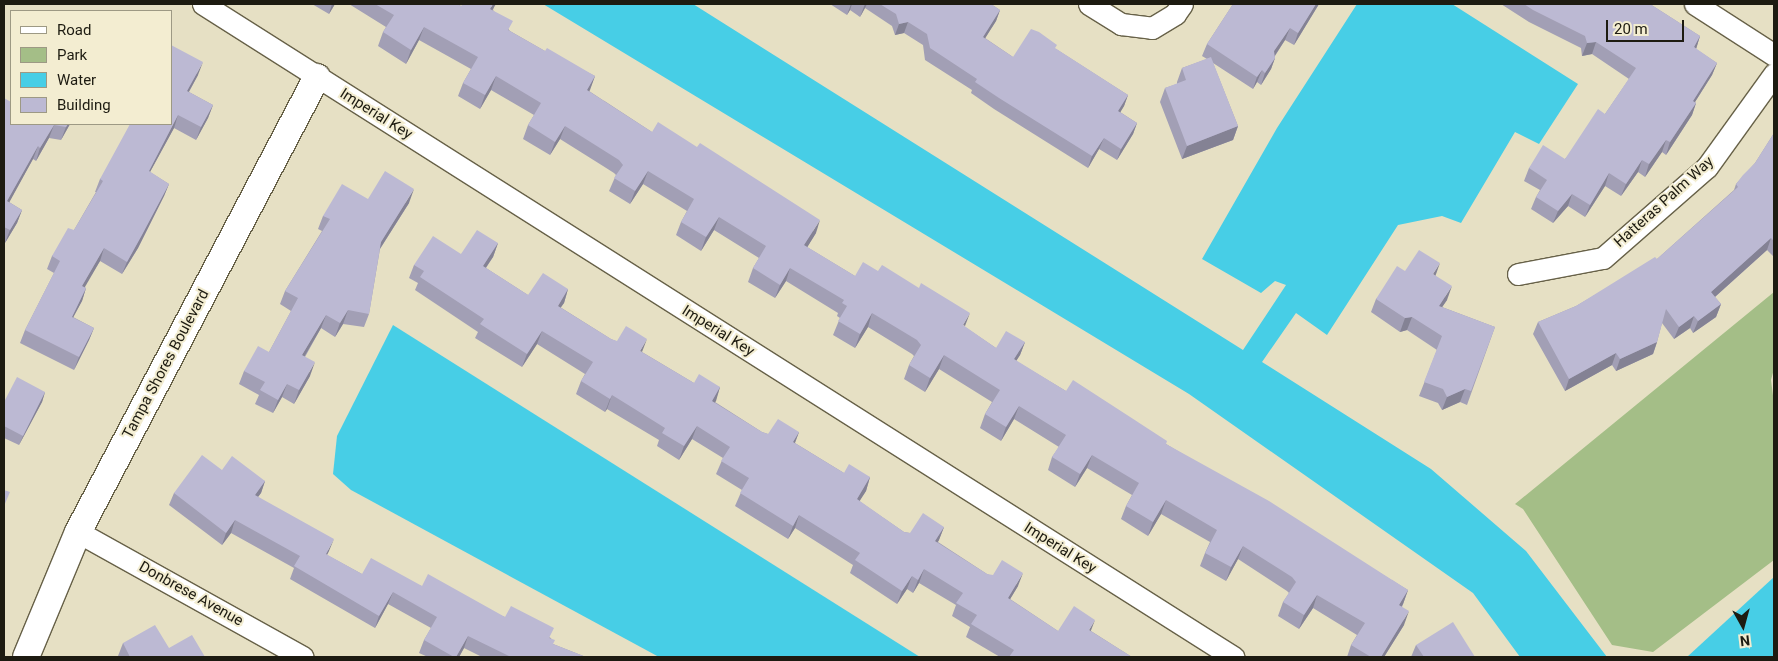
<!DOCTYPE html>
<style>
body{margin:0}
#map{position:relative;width:1778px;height:661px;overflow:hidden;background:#e6e0c4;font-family:Roboto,sans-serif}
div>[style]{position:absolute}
.green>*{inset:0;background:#a4be87}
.water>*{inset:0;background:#47cee6}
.roads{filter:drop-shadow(1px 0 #676148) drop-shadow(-1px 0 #676148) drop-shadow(0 1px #676148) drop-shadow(0 -1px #676148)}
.minor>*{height:21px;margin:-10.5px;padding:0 10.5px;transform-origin:10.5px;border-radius:10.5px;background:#fff}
.tertiary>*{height:26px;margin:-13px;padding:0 13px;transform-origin:13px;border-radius:13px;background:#fff}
.wall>*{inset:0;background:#a29fb5}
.shaded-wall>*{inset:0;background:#848294}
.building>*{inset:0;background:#bcb9d3}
span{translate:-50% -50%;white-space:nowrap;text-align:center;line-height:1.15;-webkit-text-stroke:4px #f3edd1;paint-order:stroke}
.street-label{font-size:15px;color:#1d1b11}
.frame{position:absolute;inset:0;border:5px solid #1d1b11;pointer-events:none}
.legend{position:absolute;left:10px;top:10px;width:162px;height:115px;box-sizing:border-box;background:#f3edd1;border:1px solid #9d9984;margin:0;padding:6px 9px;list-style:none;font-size:15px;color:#1d1b11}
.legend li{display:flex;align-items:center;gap:10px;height:25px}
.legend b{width:25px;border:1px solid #9d9984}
.north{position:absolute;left:1718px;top:601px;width:50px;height:50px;-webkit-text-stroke:4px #f3edd1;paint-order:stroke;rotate:173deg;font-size:14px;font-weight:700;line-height:20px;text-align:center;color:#1d1b11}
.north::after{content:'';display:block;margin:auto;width:18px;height:22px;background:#1d1b11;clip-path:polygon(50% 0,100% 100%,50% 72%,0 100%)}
.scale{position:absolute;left:1606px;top:20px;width:78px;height:22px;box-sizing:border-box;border:2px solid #1d1b11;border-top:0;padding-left:6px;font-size:15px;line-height:18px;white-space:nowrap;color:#1d1b11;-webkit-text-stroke:4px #f3edd1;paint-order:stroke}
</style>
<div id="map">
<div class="green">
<i style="clip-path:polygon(1774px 292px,1774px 369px,1771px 380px,1774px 403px,1774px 560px,1653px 652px,1612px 645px,1523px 509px,1515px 504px)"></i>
</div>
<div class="water">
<i style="clip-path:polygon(543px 4px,693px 4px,1243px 350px,1286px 285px,1275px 281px,1261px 293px,1202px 259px,1277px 128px,1357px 4px,1452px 4px,1578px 84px,1539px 144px,1515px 132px,1461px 223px,1442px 216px,1398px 225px,1327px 335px,1296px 313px,1262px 362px,1431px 469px,1526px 551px,1607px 657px,1520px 657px,1473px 593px,1189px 394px)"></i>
<i style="clip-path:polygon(393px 325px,920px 657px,659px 657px,351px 490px,333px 474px,337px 436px)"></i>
<i style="clip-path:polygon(1774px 577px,1774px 657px,1687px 657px)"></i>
</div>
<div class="roads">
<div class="minor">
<i style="left:203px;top:4px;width:1220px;rotate:32.37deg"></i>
<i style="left:1089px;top:4px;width:38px;rotate:32deg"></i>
<i style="left:1121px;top:24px;width:31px;rotate:7deg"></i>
<i style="left:1152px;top:28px;width:27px;rotate:-31deg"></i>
<i style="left:1175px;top:14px;width:12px;rotate:-55deg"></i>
<i style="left:1695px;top:4px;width:94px;rotate:32.8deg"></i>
<i style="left:1518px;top:274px;width:86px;rotate:-10.7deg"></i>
<i style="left:1603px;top:258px;width:138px;rotate:-41.2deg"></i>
<i style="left:1707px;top:167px;width:115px;rotate:-54.2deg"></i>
<i style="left:78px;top:532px;width:257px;rotate:29.1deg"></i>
</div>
<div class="tertiary">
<i style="left:26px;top:657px;width:135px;rotate:-67.4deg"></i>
<i style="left:78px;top:532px;width:514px;rotate:-62.29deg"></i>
</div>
</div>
<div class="wall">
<i style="clip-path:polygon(312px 4px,335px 4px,329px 14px)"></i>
<i style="clip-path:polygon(349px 4px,457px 4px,461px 6px,494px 7px,493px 10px,510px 31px,545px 51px,595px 76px,589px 91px,652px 132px,816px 233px,807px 247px,855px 276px,965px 327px,996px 348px,1025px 342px,1020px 355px,1016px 361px,1066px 391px,1166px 444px,1408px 590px,1402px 607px,1404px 625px,1384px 657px,1347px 657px,1351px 645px,1357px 635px,1313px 608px,1299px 629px,1278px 616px,1283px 602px,1289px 593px,1287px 591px,1238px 559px,1226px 581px,1200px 566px,1205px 553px,1210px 542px,1161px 514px,1148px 536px,1121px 519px,1126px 506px,1132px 495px,1087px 468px,1075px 487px,1048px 470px,1052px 457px,1059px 447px,1014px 419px,1001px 441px,980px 428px,985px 414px,992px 402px,939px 369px,925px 392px,904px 379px,909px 365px,914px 356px,912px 354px,868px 327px,855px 348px,833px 335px,840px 318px,837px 316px,838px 313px,786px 281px,775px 298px,748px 282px,753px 268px,759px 258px,714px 230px,701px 251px,676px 235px,681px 222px,687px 211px,643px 184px,630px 204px,609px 191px,616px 175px,614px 173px,560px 139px,550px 155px,523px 139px,528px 125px,534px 115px,491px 90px,480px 109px,458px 96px,463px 83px,471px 69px,419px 40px,406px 64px,378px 46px,383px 32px,386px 27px)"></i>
<i style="clip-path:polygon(830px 4px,991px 4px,1000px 10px,996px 21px,985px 38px,1013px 57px,1056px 49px,1128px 95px,1124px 106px,1120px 112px,1137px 123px,1133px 134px,1117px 160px,1099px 149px,1088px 168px,994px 109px,971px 93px,972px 90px,925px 60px,923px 45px,904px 33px,895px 35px,892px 26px,865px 8px,860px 17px,850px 10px,847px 15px)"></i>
<i style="clip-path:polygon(1233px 4px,1319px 4px,1294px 45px,1285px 40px,1275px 56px,1275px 58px,1271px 69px,1261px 85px,1257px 82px,1253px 89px,1213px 63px,1238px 126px,1233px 140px,1182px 159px,1160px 102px,1165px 88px,1177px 84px,1177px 82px,1182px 68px,1207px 59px,1202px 56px,1207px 44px)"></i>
<i style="clip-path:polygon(1501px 4px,1650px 4px,1700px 36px,1696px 49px,1717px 63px,1712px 75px,1695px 102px,1696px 103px,1692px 115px,1666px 155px,1662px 152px,1645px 177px,1638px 172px,1621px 196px,1605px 186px,1585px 217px,1568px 206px,1553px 223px,1531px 209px,1536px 197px,1540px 190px,1524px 181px,1529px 168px,1565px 159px,1605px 114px,1629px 79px,1592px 54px,1582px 56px,1581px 48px,1529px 22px)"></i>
<i style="clip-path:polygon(171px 45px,198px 75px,189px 92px,213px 105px,208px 118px,196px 140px,174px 128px,150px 172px,169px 184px,164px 196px,138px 248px,122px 274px,100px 261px,84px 287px,86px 288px,82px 301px,73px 317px,94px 328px,89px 340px,74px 370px,20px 343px,25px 330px,54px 273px,47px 269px,52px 256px,74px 230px,96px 192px,95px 192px,100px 179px,171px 124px)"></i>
<i style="clip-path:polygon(4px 98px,11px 124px,70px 124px,61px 140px,49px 138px,36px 161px,33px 159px,9px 202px,22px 210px,17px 223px,5px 243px,4px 242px)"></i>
<i style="clip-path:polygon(1774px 133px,1774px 257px,1767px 250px,1715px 297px,1721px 304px,1716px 317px,1693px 333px,1690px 328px,1674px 339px,1662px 323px,1657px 342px,1653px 354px,1616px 371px,1612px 365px,1565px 391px,1533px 334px,1538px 322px,1576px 306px,1657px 259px,1734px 190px,1736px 184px,1755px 163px)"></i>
<i style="clip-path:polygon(368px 199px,409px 203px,380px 249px,369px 314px,364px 327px,343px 324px,335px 337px,321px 328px,305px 357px,310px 376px,294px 404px,282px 397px,273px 413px,255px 404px,259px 395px,239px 384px,244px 371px,269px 352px,291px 311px,280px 304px,285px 291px,322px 231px,318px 229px,323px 216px)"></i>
<i style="clip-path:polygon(498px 243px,493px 257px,486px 268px,528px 295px,568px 289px,564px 303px,560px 307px,611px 339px,642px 352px,694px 383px,720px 387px,715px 402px,762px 432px,768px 434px,799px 432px,795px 443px,844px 473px,870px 477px,866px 491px,859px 501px,904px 532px,910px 533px,944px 527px,938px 542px,987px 574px,1018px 586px,1010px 599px,1058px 631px,1091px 631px,1132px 657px,1000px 657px,966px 637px,970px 627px,952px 616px,956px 605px,919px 583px,913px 593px,907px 589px,897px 604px,850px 573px,853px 565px,795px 528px,788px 539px,735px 506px,742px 490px,716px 474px,723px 458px,692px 439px,679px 460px,657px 446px,659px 440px,607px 409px,605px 412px,576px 394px,581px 381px,585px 374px,537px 344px,522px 367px,475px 338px,478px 332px,415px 290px,418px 283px,409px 278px,414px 265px,461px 254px)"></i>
<i style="clip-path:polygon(1405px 271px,1435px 276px,1447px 300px,1442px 307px,1495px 327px,1467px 405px,1460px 402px,1442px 410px,1438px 403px,1419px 396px,1437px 350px,1407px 330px,1400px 332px,1371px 312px,1376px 299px)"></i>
<i style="clip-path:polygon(45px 392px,42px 402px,19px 445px,4px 438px,4px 402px)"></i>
<i style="clip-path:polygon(222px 470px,265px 481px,261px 493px,258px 497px,329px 551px,327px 555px,362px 574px,422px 586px,505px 617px,551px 638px,553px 644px,586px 657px,482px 657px,464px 648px,459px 657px,428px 657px,419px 653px,424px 640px,431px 628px,388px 604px,375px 628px,290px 579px,294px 568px,231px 533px,222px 545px,169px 505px,174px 493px)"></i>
<i style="clip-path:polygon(123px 643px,169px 648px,205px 657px,119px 657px,118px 656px)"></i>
<i style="clip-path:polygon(1416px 645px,1475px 657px,1411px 657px)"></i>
</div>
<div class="shaded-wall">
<i style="clip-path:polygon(332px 4px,335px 4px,329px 14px)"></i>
<i style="clip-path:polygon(493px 4px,496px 4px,485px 22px,490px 9px)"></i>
<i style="clip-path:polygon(851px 4px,852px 4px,850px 10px,847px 15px)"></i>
<i style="clip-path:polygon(865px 4px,867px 4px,865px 8px,860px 17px)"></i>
<i style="clip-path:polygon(1316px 4px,1319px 4px,1294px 45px,1298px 33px)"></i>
<i style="clip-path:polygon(1000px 10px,996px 21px,979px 48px,983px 37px)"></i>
<i style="clip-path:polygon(908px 22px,904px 33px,895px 35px,899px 24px)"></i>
<i style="clip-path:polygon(424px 27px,419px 40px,406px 64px,411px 50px)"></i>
<i style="clip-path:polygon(1290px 28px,1285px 40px,1270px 63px,1274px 51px)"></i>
<i style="clip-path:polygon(1700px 36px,1696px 49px,1694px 47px)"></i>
<i style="clip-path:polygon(1596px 42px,1592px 54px,1582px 56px,1587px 43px)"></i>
<i style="clip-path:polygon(1275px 58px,1271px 69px,1261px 85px,1265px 73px)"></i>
<i style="clip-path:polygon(203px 62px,198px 75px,182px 104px,187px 91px)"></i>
<i style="clip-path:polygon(1717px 63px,1712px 75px,1688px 113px,1693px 101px)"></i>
<i style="clip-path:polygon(1262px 70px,1257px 82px,1253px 89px,1257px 77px)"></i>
<i style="clip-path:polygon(496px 76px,491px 90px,480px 109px,485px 95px)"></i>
<i style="clip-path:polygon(595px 76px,590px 90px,582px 103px,587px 90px)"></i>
<i style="clip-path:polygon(1128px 95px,1124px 106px,1114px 123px,1118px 111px)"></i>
<i style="clip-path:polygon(1696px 103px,1692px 115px,1666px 155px,1670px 142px)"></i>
<i style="clip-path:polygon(213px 105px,208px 118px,196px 140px,201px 127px)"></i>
<i style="clip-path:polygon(178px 115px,174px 128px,144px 183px,149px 171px)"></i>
<i style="clip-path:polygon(1137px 123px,1133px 134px,1117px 160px,1121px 149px)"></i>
<i style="clip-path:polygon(68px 124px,70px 124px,61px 140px,66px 127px)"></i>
<i style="clip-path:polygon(54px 125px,49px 138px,36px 161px,40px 148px)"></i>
<i style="clip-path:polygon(565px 126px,560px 139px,550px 155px,555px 142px)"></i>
<i style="clip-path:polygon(1238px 126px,1233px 140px,1182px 159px,1187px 146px)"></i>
<i style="clip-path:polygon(1104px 138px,1099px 149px,1088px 168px,1092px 156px)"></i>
<i style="clip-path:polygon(1666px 140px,1662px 152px,1645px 177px,1649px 164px)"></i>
<i style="clip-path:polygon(38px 146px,33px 159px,4px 212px,7px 201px)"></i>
<i style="clip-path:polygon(1642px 160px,1638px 172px,1621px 196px,1626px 184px)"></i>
<i style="clip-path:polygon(648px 171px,643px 184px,630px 204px,635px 191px)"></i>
<i style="clip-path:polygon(1609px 173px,1605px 186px,1585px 217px,1590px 205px)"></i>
<i style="clip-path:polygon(169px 184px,164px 196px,138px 248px,122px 274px,127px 262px)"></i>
<i style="clip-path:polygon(414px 189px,409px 203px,376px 255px,381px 242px)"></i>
<i style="clip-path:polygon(1572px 194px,1568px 206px,1553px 223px,1558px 211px)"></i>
<i style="clip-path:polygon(22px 210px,17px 223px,5px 243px,10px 230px)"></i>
<i style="clip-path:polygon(719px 217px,714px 230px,701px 251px,706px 237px)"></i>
<i style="clip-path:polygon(820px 220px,816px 233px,800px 259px,804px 245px)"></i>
<i style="clip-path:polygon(1771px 238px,1767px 250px,1707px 304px,1711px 292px)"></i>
<i style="clip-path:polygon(498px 243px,493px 257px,478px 279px,483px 266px)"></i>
<i style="clip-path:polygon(104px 248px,100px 261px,78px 299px,82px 286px)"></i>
<i style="clip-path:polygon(1440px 263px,1435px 277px,1433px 274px)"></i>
<i style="clip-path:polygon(790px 268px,786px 281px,775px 298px,780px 285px)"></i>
<i style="clip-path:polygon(1452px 286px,1447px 300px,1434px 319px,1439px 306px)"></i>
<i style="clip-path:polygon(86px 288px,82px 301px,67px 329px,72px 317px)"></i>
<i style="clip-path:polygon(568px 289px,564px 303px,553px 319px,558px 306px)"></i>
<i style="clip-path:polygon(1721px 304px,1716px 317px,1693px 333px,1698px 321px)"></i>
<i style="clip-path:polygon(348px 310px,343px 324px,335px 337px,340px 323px)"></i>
<i style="clip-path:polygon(872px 313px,868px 327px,855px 348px,860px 334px)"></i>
<i style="clip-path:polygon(970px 313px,965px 326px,963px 325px)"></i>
<i style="clip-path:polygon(326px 315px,321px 328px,297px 369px,302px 355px)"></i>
<i style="clip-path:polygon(1694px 316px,1690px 328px,1674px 339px,1679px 327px)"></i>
<i style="clip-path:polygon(1412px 317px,1407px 330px,1400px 332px,1405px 318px)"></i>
<i style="clip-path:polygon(94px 328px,89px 340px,74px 370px,79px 357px)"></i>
<i style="clip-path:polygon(542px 331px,537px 344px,522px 367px,527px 354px)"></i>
<i style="clip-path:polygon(647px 339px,642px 352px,640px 351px)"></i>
<i style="clip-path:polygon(1025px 342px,1020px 355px,1009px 372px,1014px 359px)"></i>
<i style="clip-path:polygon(1657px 342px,1653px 354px,1616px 371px,1620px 359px)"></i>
<i style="clip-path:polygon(1616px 353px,1612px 365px,1565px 391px,1569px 379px)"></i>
<i style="clip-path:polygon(944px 355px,939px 369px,925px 392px,930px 378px)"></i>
<i style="clip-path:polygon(315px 362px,310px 376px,294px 404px,299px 390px)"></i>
<i style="clip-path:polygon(287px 384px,282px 397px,273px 413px,278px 400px)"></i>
<i style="clip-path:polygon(720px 387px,716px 401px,707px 414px,712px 401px)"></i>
<i style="clip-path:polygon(1465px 389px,1460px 402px,1442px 410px,1447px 397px)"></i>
<i style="clip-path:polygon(45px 392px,42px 402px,19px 445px,23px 436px)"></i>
<i style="clip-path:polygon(612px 395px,607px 409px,605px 412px,610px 399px)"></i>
<i style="clip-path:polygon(1019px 406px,1014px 419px,1001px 441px,1006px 427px)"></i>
<i style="clip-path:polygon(697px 426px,692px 439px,679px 460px,684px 446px)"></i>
<i style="clip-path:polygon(799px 432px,794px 445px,793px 442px)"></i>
<i style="clip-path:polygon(1092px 455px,1087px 468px,1075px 487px,1080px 474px)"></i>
<i style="clip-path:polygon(870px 477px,866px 491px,852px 513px,857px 499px)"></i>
<i style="clip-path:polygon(265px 481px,261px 493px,250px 507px,255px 495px)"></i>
<i style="clip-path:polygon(1166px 500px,1161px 514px,1148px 536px,1153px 522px)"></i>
<i style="clip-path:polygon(799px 515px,795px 528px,788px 539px,793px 526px)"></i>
<i style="clip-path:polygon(235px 520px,231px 533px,222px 545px,226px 533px)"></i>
<i style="clip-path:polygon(944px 527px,939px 540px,930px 554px,935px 541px)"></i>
<i style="clip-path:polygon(334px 539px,329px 551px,321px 566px,326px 554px)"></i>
<i style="clip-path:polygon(1243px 546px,1238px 559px,1226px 581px,1231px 567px)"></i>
<i style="clip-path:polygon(924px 569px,919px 583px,913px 593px,918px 580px)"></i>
<i style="clip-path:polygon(1023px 573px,1018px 586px,1003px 611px,1008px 598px)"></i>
<i style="clip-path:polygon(912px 576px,907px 589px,897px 604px,902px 591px)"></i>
<i style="clip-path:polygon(1408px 590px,1403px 604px,1394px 619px,1399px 605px)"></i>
<i style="clip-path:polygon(393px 592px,388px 604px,375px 628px,379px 616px)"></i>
<i style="clip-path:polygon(1317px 595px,1313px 608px,1299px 629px,1304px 615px)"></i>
<i style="clip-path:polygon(1409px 611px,1404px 625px,1384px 657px,1381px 657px)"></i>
<i style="clip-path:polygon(1095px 620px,1090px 633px,1089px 630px)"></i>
<i style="clip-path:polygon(468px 636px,464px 648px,459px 657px,456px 657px)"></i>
</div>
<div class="building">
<i style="clip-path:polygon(375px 4px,457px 4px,461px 6px,463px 4px,493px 4px,490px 9px,513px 21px,508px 30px,545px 51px,547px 48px,595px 76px,587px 90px,652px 132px,658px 122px,697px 147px,700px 143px,820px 220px,804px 245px,855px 276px,863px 262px,878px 271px,882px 265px,919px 288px,921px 283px,970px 313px,963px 325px,996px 348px,1006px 331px,1025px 342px,1014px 359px,1066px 391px,1073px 380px,1167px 441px,1166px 444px,1269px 501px,1408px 590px,1399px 605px,1409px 611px,1381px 657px,1371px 657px,1351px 645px,1365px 623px,1317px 595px,1304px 615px,1283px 602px,1296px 582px,1292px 577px,1243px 546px,1231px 567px,1205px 553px,1217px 530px,1166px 500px,1153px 522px,1126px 506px,1139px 483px,1092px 455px,1080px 474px,1052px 457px,1066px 435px,1019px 406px,1006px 427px,985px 414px,1000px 390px,944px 355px,930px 378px,909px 365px,921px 345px,917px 340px,872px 313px,860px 334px,838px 321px,847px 306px,842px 303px,844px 300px,790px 268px,780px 285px,753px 268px,766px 246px,719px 217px,706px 237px,681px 222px,694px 199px,648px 171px,635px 191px,614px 178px,623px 165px,619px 160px,565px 126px,555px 142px,528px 125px,541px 103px,496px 76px,485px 95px,463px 83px,478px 57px,424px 27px,411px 50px,383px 32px,394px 15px)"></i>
<i style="clip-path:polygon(880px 4px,991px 4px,1000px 10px,983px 37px,1013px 57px,1031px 29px,1039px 32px,1057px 45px,1055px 48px,1128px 95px,1118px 111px,1137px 123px,1121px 149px,1104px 138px,1092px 156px,999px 98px,975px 82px,977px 79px,930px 48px,927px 34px,908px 22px,899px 24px,896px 14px)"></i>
<i style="clip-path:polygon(1233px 4px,1316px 4px,1298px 33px,1290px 28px,1274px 51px,1275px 58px,1265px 73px,1262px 70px,1257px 77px,1207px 44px)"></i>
<i style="clip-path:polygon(1524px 4px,1650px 4px,1700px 36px,1694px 47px,1717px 63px,1693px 101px,1696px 103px,1670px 142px,1666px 140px,1649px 164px,1642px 160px,1626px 184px,1609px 173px,1590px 205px,1572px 194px,1558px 211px,1536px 197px,1547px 180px,1529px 168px,1543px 145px,1565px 159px,1598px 109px,1605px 114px,1636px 68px,1596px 42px,1587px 43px,1585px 36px,1533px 10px)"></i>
<i style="clip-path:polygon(171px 45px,203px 62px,187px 91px,213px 105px,201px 127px,178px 115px,149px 171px,169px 184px,142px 235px,127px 262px,104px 248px,82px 286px,86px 288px,72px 317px,94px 328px,79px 357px,25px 330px,60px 261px,52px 256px,68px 228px,74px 230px,103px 181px,100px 179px,130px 124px,171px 124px)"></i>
<i style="clip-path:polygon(1211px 57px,1238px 126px,1187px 146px,1165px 88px,1186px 80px,1182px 68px)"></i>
<i style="clip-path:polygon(4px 98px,11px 102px,11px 124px,68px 124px,66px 127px,54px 125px,40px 148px,38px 146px,7px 201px,22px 210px,10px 230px,4px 227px)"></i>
<i style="clip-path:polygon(1774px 133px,1774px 241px,1771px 238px,1711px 292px,1721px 304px,1698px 321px,1694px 316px,1679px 327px,1666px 309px,1657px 342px,1620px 359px,1616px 353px,1569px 379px,1538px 322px,1576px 306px,1655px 257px,1657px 259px,1738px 187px,1736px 184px,1743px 175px,1755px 163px)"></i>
<i style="clip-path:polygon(385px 171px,414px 189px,381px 242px,369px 314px,348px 310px,340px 323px,326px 315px,302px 355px,315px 362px,299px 390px,287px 384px,278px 400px,260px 390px,265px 382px,244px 371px,258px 346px,269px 352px,298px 298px,285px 291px,330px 219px,323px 216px,342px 184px,368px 199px)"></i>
<i style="clip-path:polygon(477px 230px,498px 243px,483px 266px,528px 295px,543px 273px,568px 289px,558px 306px,611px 339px,617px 341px,626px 326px,647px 339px,640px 351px,694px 383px,699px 374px,720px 387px,712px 401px,762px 432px,768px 434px,778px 419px,799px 432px,793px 442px,844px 473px,849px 464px,870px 477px,857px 499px,904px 532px,910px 533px,923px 513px,944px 527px,935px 541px,987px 574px,993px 575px,1002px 560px,1023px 573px,1008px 598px,1058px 631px,1074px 606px,1095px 620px,1089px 630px,1132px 657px,1009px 657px,1014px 650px,971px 624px,977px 615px,956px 603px,963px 593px,924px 569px,918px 580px,912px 576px,902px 591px,855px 560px,860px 553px,799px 515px,793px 526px,740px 493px,749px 478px,721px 461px,730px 447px,697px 426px,684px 446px,662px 433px,665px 428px,612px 395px,610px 399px,581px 381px,593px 362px,542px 331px,527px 354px,480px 324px,484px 319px,420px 277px,424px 271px,414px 265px,433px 236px,461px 254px)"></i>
<i style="clip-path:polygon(1419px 250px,1440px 263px,1433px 274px,1452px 286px,1439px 306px,1495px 327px,1471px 391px,1465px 389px,1447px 397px,1443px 389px,1424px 382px,1442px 336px,1412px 317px,1405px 318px,1376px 299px,1397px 266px,1405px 271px)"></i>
<i style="clip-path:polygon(17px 377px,45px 392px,23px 436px,4px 426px,4px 402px)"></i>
<i style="clip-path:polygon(202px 455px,222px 470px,232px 456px,265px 481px,255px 495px,334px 539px,326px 554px,362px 574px,371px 558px,422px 586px,428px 574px,505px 617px,511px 606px,554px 628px,549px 638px,555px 640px,553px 644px,586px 657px,511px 657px,468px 636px,456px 657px,454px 657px,424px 640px,437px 617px,393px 592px,379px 616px,294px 566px,300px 556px,235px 520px,226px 533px,174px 493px)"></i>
<i style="clip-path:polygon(4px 490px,10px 492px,4px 506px)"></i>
<i style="clip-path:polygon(1453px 622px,1475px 657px,1424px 657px,1416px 645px)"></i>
<i style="clip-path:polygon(155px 625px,169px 648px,192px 635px,205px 657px,130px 657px,123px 643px)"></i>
</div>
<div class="street-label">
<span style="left:376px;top:114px;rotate:32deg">Imperial Key</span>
<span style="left:1664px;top:202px;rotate:-42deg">Hatteras Palm Way</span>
<span style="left:718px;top:331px;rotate:32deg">Imperial Key</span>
<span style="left:166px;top:364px;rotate:-62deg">Tampa Shores Boulevard</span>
<span style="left:1060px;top:548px;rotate:32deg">Imperial Key</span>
<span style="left:191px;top:594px;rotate:29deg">Donbrese Avenue</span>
</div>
<div class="frame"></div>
<ul class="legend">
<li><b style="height:6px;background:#fff"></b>Road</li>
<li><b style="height:14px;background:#a4be87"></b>Park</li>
<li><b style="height:14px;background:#47cee6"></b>Water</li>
<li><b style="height:14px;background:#bcb9d3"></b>Building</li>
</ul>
<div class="north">N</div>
<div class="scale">20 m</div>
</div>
